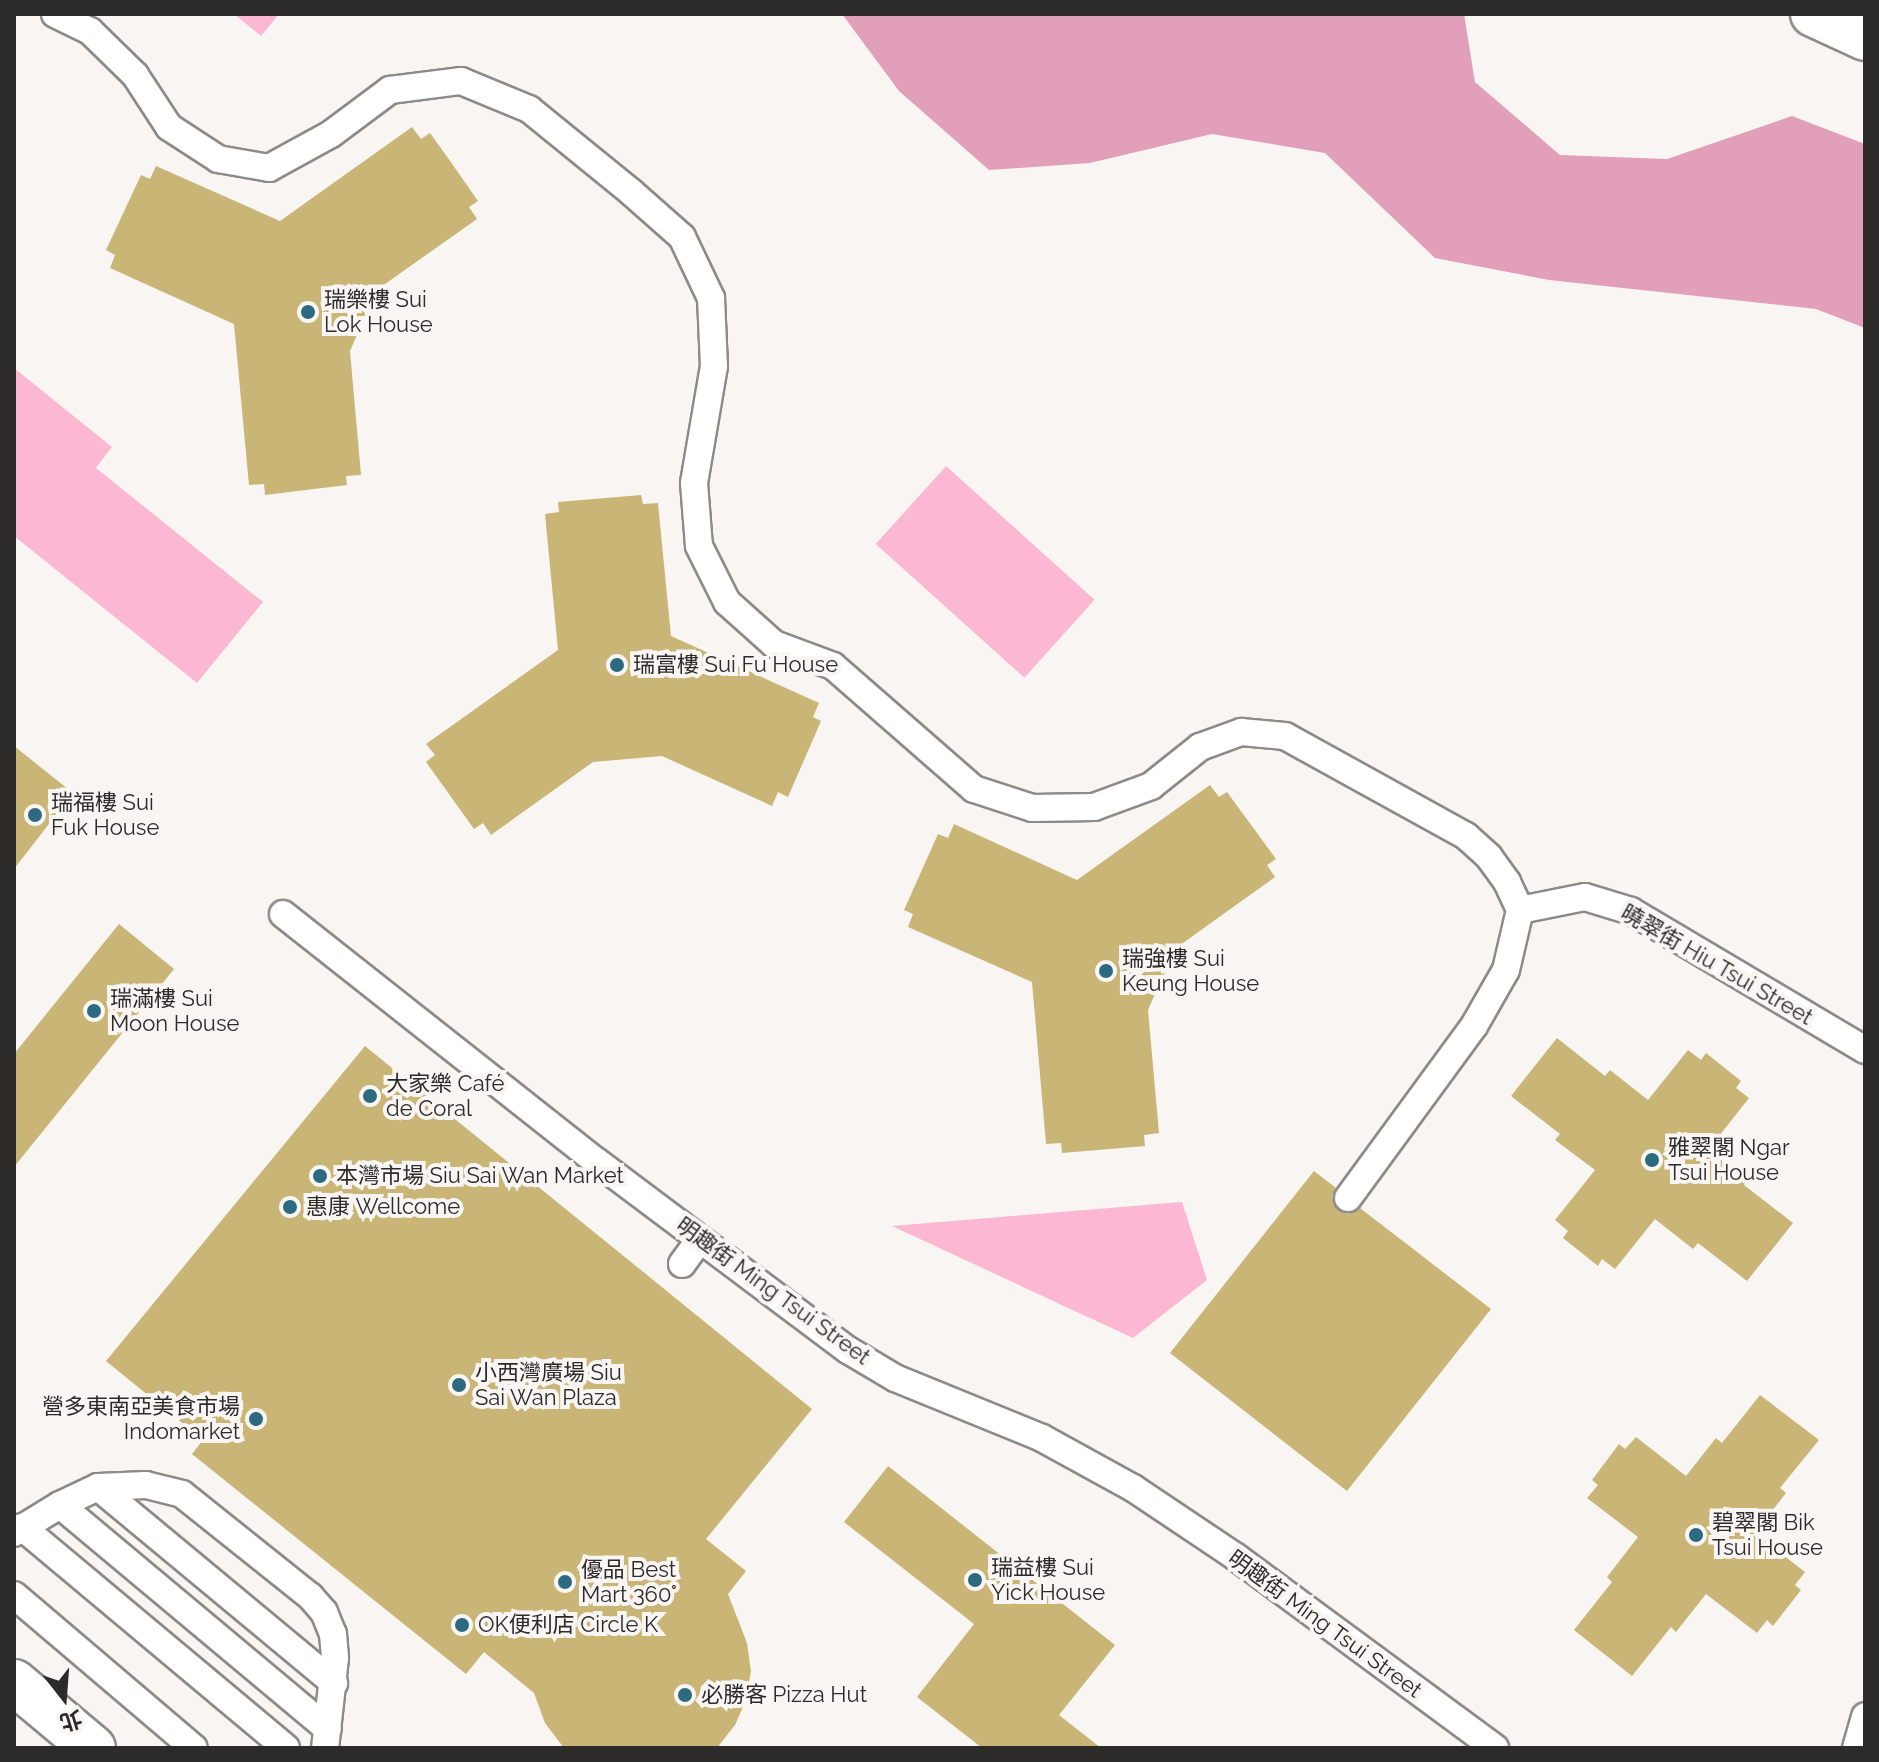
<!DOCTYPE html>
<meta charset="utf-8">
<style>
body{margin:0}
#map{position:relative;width:1879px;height:1762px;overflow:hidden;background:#f9f5f3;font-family:Raleway,"Noto Sans TC",sans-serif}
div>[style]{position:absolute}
.green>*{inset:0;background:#fcb8d2;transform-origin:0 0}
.forest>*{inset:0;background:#e29fb9}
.building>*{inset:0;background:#c9b576}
.roads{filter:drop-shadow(2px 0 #8d8a87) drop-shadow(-2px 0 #8d8a87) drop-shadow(0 2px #8d8a87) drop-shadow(0 -2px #8d8a87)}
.lane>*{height:26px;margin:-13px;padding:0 13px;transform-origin:13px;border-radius:13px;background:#fff}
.street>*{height:44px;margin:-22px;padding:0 22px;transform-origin:22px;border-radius:22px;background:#fff}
.secondary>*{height:44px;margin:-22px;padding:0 22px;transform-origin:22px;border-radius:22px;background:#fff}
.dots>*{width:22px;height:22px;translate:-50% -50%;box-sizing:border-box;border:4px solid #f9f5f3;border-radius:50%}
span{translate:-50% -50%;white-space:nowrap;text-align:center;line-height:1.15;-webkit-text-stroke:8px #f9f5f3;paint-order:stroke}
.poi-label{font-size:22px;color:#2d2b2a}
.left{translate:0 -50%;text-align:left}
.right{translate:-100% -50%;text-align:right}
.street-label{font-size:22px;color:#2d2b2a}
.frame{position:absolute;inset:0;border:16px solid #2d2b2a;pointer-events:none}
.north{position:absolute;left:24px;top:1658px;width:80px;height:80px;-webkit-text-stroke:6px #f9f5f3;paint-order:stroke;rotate:163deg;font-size:22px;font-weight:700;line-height:32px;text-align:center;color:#2d2b2a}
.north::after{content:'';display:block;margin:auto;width:28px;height:36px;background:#2d2b2a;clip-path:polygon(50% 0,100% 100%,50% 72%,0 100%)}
</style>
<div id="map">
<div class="green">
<i style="clip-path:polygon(234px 14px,279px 14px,261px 36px)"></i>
<i style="clip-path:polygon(14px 368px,112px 447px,96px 468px,263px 602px,197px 683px,14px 536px)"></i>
<i style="left:946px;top:466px;width:200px;height:105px;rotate:42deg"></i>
<i style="clip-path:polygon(1182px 1202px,1207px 1280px,1133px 1338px,892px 1226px)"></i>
</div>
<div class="forest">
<i style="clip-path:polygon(842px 14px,1464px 14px,1475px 82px,1560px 155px,1667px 159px,1792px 116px,1865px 144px,1865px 328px,1816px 309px,1549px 280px,1435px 258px,1325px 153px,1212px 134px,1090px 163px,989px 170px,899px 91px)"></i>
</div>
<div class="building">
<i style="clip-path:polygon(412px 127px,421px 139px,430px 133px,448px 158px,478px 201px,469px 207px,477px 219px,378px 289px,366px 314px,350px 351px,361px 475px,346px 476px,347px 485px,265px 495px,264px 484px,249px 485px,234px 324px,110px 268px,115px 255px,106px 250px,141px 175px,150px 179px,156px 166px,280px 221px)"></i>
<i style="clip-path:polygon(641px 495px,643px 504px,658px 503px,671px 636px,819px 703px,813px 717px,821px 721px,788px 797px,778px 792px,772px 806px,662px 756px,593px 762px,491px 835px,483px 823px,474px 829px,426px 762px,435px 755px,426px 744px,558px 650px,545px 514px,559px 512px,558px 502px)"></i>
<i style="clip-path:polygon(14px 746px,73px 793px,14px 869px)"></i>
<i style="clip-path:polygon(1210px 785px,1219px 797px,1227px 792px,1276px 859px,1267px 865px,1275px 877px,1176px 948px,1158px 987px,1148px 1010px,1159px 1133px,1144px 1135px,1145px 1146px,1062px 1153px,1061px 1143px,1046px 1144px,1032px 982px,908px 927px,913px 914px,904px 910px,938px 834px,948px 838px,954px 824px,1077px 880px)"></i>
<i style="clip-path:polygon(119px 924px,174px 969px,14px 1167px,14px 1054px)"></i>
<i style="clip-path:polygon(1557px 1038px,1605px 1076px,1610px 1070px,1648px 1100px,1688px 1050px,1701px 1060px,1706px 1053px,1741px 1081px,1736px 1088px,1749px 1098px,1709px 1149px,1749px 1179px,1744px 1185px,1793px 1223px,1747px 1281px,1698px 1243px,1693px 1249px,1655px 1219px,1615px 1269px,1602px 1259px,1598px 1266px,1563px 1238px,1568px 1231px,1555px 1220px,1595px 1170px,1555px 1140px,1560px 1134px,1511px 1096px)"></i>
<i style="clip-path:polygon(365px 1046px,812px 1409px,706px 1539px,746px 1571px,728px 1594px,747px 1643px,751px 1671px,746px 1700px,735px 1725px,717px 1748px,564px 1748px,545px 1723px,534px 1693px,484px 1652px,466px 1674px,192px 1454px,203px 1440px,106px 1361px)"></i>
<i style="clip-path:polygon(1314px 1171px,1336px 1188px,1332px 1197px,1338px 1210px,1347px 1214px,1360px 1208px,1491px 1309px,1347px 1491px,1170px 1353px)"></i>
<i style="clip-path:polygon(1760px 1395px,1819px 1440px,1780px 1488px,1786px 1493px,1755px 1533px,1805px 1572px,1795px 1585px,1801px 1590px,1773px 1626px,1767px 1620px,1757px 1633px,1706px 1594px,1676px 1632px,1671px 1627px,1632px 1676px,1574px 1630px,1612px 1582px,1607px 1577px,1638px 1537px,1587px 1498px,1598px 1485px,1592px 1480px,1619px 1444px,1625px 1449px,1636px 1437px,1686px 1476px,1716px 1438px,1722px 1443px)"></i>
<i style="clip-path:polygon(888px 1466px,1115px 1645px,1059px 1715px,1101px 1748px,982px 1748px,917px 1697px,974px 1624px,844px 1522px)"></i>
</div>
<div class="roads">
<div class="lane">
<i style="left:55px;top:14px;width:39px;rotate:26deg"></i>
<i style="left:90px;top:31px;width:63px;rotate:44.4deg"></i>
<i style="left:135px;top:75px;width:62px;rotate:56.8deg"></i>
<i style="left:169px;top:127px;width:59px;rotate:33.1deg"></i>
<i style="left:218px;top:159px;width:52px;rotate:10deg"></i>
<i style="left:269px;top:168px;width:71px;rotate:-28.7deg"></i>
<i style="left:331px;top:134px;width:74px;rotate:-36.7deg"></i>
<i style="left:390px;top:90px;width:72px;rotate:-7.2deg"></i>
<i style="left:461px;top:81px;width:74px;rotate:22.4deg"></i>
<i style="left:529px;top:109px;width:132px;rotate:39.1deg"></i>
<i style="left:631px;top:192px;width:68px;rotate:41.4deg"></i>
<i style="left:682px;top:237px;width:68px;rotate:64.6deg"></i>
<i style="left:711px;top:298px;width:68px;rotate:87.5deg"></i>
<i style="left:714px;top:366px;width:119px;rotate:99.7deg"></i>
<i style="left:694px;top:483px;width:63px;rotate:85.5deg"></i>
<i style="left:699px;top:546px;width:63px;rotate:63.4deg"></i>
<i style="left:727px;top:602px;width:63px;rotate:41.8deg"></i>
<i style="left:774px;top:644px;width:63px;rotate:20.4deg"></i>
<i style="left:833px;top:666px;width:187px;rotate:41.1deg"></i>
<i style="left:974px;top:789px;width:61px;rotate:18.1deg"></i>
<i style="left:1032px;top:808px;width:62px;rotate:-0.9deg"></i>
<i style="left:1094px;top:807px;width:61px;rotate:-20.2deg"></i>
<i style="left:1151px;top:786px;width:63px;rotate:-38.5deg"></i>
<i style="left:1200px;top:747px;width:44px;rotate:-20.1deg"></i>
<i style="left:1241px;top:732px;width:44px;rotate:5.2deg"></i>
<i style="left:1285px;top:736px;width:207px;rotate:28.9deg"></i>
<i style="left:1466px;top:836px;width:31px;rotate:42deg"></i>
<i style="left:1489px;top:857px;width:31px;rotate:54deg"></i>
<i style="left:1507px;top:882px;width:31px;rotate:65deg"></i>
<i style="left:1520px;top:910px;width:66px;rotate:-11.3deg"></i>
<i style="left:1585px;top:897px;width:48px;rotate:16.9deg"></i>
<i style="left:1631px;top:911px;width:272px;rotate:30.7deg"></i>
<i style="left:283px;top:914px;width:399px;rotate:38.3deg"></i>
<i style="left:596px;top:1161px;width:315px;rotate:36.9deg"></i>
<i style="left:848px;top:1350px;width:55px;rotate:30.8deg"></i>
<i style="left:895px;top:1378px;width:159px;rotate:22.2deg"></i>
<i style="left:1042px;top:1438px;width:104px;rotate:28.8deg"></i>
<i style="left:1133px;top:1488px;width:124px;rotate:33.8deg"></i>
<i style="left:1236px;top:1557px;width:322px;rotate:36.4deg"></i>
<i style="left:1348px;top:1198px;width:213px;rotate:-53.8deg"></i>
<i style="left:1474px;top:1026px;width:64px;rotate:-60.3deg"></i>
<i style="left:1506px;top:970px;width:62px;rotate:-76.9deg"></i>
<i style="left:682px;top:1264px;width:31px;rotate:-54deg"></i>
<i style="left:98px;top:1487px;width:307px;rotate:39.7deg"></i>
<i style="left:60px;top:1505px;width:349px;rotate:39.9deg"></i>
<i style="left:22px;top:1527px;width:344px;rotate:39.9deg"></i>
<i style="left:14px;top:1533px;width:54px;rotate:-31.3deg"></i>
<i style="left:60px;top:1505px;width:42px;rotate:-25.3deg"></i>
<i style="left:98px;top:1487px;width:48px;rotate:-2.4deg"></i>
<i style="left:146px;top:1485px;width:37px;rotate:14deg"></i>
<i style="left:182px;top:1494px;width:164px;rotate:38.6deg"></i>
<i style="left:310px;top:1596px;width:21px;rotate:49deg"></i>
<i style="left:324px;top:1612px;width:24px;rotate:68deg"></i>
<i style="left:333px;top:1634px;width:24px;rotate:85deg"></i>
<i style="left:335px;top:1658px;width:91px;rotate:96.3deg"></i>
<i style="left:14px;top:1595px;width:236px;rotate:40.4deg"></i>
<i style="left:1856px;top:1748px;width:33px;rotate:-74deg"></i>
</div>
<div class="street">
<i style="left:1813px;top:14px;width:57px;rotate:24.8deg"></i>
</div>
<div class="secondary">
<i style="left:14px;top:1682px;width:103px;rotate:39.9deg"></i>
</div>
</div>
<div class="dots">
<i style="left:308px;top:312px;background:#2b6a7f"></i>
<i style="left:617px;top:665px;background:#2b6a7f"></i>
<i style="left:35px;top:815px;background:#2b6a7f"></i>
<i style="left:1106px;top:971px;background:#2b6a7f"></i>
<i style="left:94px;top:1011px;background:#2b6a7f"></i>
<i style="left:370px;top:1096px;background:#2b6a7f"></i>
<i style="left:1652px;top:1160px;background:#2b6a7f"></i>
<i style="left:320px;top:1176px;background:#2b6a7f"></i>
<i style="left:290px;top:1207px;background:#2b6a7f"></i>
<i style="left:459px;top:1385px;background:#2b6a7f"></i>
<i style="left:256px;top:1419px;background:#2b6a7f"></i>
<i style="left:1696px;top:1535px;background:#2b6a7f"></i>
<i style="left:975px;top:1580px;background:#2b6a7f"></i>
<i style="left:565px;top:1582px;background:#2b6a7f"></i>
<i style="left:462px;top:1625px;background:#2b6a7f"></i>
<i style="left:685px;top:1695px;background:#2b6a7f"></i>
</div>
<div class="poi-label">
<span class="left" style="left:324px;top:312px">瑞樂樓 Sui<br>Lok House</span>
<span class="left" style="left:633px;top:665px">瑞富樓 Sui Fu House</span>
<span class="left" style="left:51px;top:815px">瑞福樓 Sui<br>Fuk House</span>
<span class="left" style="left:1122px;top:971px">瑞強樓 Sui<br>Keung House</span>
<span class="left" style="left:110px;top:1011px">瑞滿樓 Sui<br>Moon House</span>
<span class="left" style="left:386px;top:1096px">大家樂 Café<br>de Coral</span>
<span class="left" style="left:1668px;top:1160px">雅翠閣 Ngar<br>Tsui House</span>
<span class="left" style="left:336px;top:1176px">本灣市場 Siu Sai Wan Market</span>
<span class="left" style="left:306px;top:1207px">惠康 Wellcome</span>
<span class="left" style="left:475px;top:1385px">小西灣廣場 Siu<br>Sai Wan Plaza</span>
<span class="right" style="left:240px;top:1419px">營多東南亞美食市場<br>Indomarket</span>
<span class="left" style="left:1712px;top:1535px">碧翠閣 Bik<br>Tsui House</span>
<span class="left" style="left:991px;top:1580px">瑞益樓 Sui<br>Yick House</span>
<span class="left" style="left:581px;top:1582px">優品 Best<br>Mart 360°</span>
<span class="left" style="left:478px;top:1625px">OK便利店 Circle K</span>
<span class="left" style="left:701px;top:1695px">必勝客 Pizza Hut</span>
</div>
<div class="street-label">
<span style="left:1717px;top:965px;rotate:30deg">曉翠街 Hiu Tsui Street</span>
<span style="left:773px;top:1291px;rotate:36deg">明趣街 Ming Tsui Street</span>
<span style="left:1325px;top:1624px;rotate:36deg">明趣街 Ming Tsui Street</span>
</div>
<div class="frame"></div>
<div class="north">北</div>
</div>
